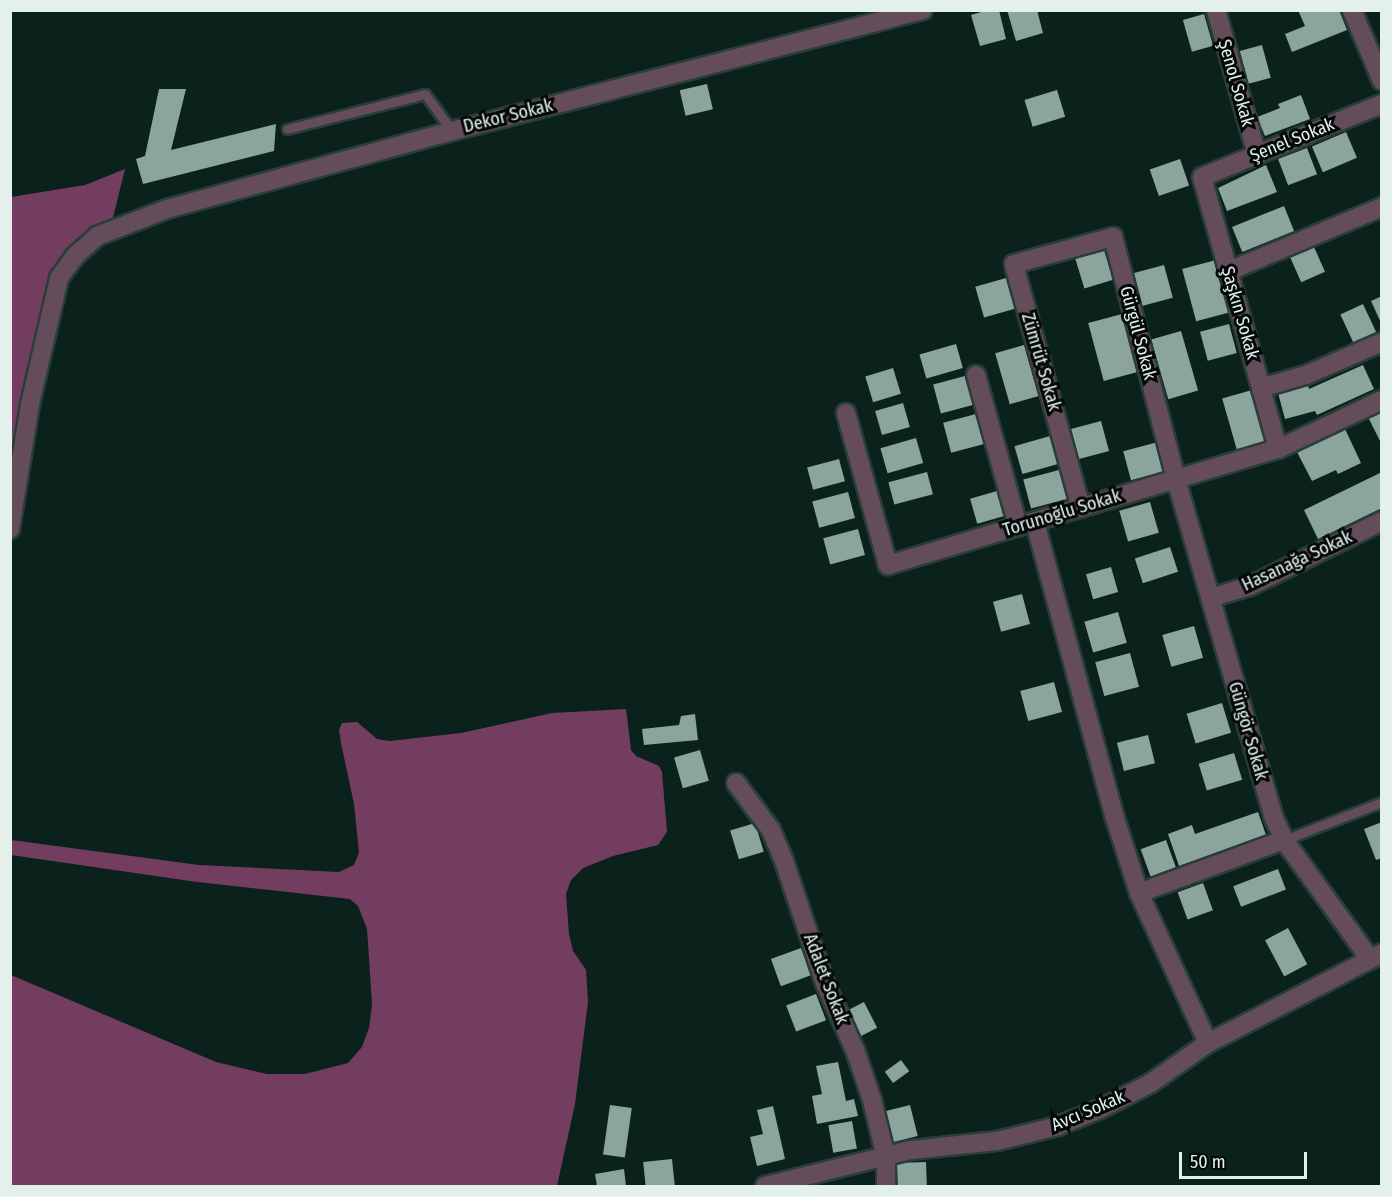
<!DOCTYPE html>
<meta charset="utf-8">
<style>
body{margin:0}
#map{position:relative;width:1392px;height:1197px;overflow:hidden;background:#0b211c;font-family:"Fira Sans Condensed",sans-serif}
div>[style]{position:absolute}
.forest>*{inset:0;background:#733d60}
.building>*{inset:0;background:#8ba59d;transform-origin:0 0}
.roads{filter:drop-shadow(2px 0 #293e39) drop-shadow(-2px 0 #293e39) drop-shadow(0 2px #293e39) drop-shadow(0 -2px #293e39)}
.service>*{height:9px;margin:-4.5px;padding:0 4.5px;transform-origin:4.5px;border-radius:4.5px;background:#654c5b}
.minor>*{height:18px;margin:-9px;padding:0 9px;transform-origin:9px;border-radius:9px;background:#654c5b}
span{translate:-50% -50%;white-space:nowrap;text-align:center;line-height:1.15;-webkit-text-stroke:6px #030907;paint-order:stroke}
.street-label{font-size:18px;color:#e3f0ec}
.frame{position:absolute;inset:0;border:12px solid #e3f0ec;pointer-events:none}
.scale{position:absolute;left:1179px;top:1152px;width:128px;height:27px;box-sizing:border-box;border:3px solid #e3f0ec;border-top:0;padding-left:8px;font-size:18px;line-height:21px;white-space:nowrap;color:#e3f0ec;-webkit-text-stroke:4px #030907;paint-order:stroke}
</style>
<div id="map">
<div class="forest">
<i style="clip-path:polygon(125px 169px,110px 230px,59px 278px,11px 529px,11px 197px,85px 185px)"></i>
<i style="clip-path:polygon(626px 709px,631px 750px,636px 756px,659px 766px,662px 772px,667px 832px,658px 845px,613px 856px,583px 868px,571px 880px,566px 894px,569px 934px,573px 951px,586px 970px,588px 1002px,575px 1104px,557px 1186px,11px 1186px,11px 975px,216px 1062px,267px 1074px,305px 1074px,348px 1063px,362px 1047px,369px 1028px,372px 1004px,367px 929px,358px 906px,350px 899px,197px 882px,11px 855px,11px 840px,199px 865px,339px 872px,354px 865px,359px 853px,354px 804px,341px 743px,339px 730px,342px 723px,357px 722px,377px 739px,390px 741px,461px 733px,552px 713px)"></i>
</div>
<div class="building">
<i style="clip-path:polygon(988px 10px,999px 10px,1006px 39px,980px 46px,971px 15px)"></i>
<i style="clip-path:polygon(1007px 10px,1037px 10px,1043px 33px,1016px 41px)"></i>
<i style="clip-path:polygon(1298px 10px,1339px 10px,1347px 30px,1292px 52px,1285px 34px,1305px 26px)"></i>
<i style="left:1204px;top:14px;width:33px;height:22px;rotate:74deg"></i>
<i style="left:1262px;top:45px;width:34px;height:23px;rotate:75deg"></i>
<i style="left:707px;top:84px;width:26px;height:28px;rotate:77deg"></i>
<i style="clip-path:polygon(159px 89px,186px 89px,171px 150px,276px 124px,274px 151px,143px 184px,136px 159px,145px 156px)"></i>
<i style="left:1057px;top:90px;width:28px;height:34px;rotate:73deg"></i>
<i style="clip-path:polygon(1301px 95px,1310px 119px,1265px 136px,1257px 117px,1280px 108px,1278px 104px)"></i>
<i style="left:1346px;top:132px;width:28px;height:37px;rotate:67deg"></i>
<i style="left:1307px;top:148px;width:28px;height:31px;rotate:69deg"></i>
<i style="left:1180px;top:159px;width:28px;height:32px;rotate:71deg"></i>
<i style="clip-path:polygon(1266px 165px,1277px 192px,1227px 211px,1218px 188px)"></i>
<i style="left:1284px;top:206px;width:27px;height:56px;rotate:68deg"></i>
<i style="left:1314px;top:247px;width:27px;height:26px;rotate:66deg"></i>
<i style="left:1104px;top:250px;width:31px;height:30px;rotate:73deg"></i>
<i style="left:1216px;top:260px;width:54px;height:35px;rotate:75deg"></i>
<i style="left:1164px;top:265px;width:34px;height:32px;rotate:75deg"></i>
<i style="left:1006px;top:278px;width:32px;height:32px;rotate:74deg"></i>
<i style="clip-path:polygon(1382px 296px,1382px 325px,1371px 301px)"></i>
<i style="left:1363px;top:304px;width:31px;height:25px;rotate:65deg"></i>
<i style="left:1122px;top:314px;width:60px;height:35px;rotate:75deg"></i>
<i style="left:1229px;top:324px;width:30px;height:30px;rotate:75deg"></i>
<i style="left:1181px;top:331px;width:62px;height:31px;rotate:74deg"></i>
<i style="left:956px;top:344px;width:25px;height:38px;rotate:74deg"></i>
<i style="left:1024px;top:345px;width:53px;height:30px;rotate:74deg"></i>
<i style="clip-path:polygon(1363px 365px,1374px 389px,1317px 415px,1315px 411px,1285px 419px,1278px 393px,1308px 385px,1309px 389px)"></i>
<i style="left:893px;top:368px;width:27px;height:29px;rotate:73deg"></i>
<i style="left:965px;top:376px;width:30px;height:33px;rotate:75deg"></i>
<i style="left:1252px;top:390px;width:55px;height:31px;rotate:74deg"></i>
<i style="left:903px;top:403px;width:25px;height:29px;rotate:74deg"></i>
<i style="clip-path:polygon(1382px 411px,1382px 445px,1368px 417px)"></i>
<i style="left:976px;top:414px;width:31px;height:34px;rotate:75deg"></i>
<i style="left:1101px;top:421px;width:31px;height:31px;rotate:75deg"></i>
<i style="clip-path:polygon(1345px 429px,1361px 463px,1338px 474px,1336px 470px,1312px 481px,1297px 452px)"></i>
<i style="left:1050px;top:436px;width:29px;height:37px;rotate:74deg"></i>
<i style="left:916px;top:438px;width:26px;height:37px;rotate:74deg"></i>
<i style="left:1158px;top:442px;width:30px;height:36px;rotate:75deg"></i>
<i style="left:839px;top:459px;width:23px;height:33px;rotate:75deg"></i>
<i style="left:1059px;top:470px;width:30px;height:37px;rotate:75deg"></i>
<i style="left:927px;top:472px;width:23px;height:40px;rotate:75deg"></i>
<i style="clip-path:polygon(1382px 472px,1382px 508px,1318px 539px,1304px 510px)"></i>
<i style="left:997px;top:491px;width:26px;height:28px;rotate:74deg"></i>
<i style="left:848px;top:492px;width:27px;height:37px;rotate:75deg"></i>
<i style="left:1150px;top:502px;width:32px;height:32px;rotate:74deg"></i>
<i style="left:858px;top:529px;width:27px;height:36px;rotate:75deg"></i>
<i style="left:1170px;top:547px;width:26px;height:37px;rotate:72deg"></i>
<i style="left:1111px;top:567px;width:26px;height:26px;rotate:74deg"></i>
<i style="left:1022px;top:594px;width:31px;height:30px;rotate:75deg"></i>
<i style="left:1118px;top:612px;width:32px;height:35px;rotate:74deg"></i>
<i style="left:1194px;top:626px;width:33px;height:33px;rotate:74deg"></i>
<i style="left:1130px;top:653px;width:35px;height:36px;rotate:75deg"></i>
<i style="left:1054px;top:682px;width:31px;height:35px;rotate:75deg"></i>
<i style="left:1222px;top:703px;width:31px;height:37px;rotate:73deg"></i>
<i style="clip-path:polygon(695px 714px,698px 740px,644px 745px,642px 729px,679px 725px,681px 716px)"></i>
<i style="left:1148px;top:735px;width:29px;height:32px;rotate:76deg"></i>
<i style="left:700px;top:750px;width:32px;height:27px;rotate:74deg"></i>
<i style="left:1234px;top:753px;width:28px;height:37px;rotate:73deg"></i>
<i style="clip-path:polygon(1258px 812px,1266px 835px,1179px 866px,1168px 834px,1192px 825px,1195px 834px)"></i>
<i style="clip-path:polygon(1382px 822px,1382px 858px,1376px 860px,1364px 829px)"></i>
<i style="left:755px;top:823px;width:30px;height:26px;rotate:73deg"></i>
<i style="left:1166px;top:840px;width:29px;height:27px;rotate:70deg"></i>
<i style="left:1278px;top:869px;width:22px;height:48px;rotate:69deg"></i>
<i style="left:1203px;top:883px;width:29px;height:27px;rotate:70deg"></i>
<i style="left:1288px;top:928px;width:41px;height:26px;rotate:62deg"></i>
<i style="left:801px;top:948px;width:29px;height:32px;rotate:70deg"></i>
<i style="left:816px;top:994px;width:28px;height:32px;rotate:69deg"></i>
<i style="left:864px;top:1002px;width:29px;height:19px;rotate:63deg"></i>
<i style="left:901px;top:1060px;width:14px;height:20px;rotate:54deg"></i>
<i style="clip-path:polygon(838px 1062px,846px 1101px,854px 1099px,858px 1116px,817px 1124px,812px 1096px,822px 1094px,816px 1066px)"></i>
<i style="left:610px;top:1105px;width:22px;height:50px;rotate:8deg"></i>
<i style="left:910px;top:1105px;width:32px;height:25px;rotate:76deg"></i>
<i style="clip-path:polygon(773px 1106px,785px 1159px,757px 1166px,750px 1137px,763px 1134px,757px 1110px)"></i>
<i style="left:852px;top:1121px;width:28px;height:24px;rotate:80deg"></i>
<i style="left:672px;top:1159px;width:27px;height:29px;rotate:84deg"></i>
<i style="left:926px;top:1162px;width:24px;height:29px;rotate:88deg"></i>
<i style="clip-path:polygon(624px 1169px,626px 1186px,597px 1186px,595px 1174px)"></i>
</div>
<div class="roads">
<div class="service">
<i style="left:287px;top:129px;width:142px;rotate:-14.2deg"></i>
<i style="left:425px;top:94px;width:46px;rotate:53.9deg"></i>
<i style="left:1284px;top:840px;width:105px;rotate:-21.2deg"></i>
</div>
<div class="minor">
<i style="left:1216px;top:10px;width:151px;rotate:74.2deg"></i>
<i style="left:1352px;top:10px;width:77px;rotate:67.1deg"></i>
<i style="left:1229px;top:271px;width:166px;rotate:-22.7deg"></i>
<i style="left:976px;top:375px;width:157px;rotate:74.5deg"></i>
<i style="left:1261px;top:388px;width:47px;rotate:-16.1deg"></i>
<i style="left:1306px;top:375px;width:83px;rotate:-23.5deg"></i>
<i style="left:846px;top:413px;width:158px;rotate:74.6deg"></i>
<i style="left:888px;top:565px;width:407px;rotate:-16.6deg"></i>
<i style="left:1278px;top:449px;width:115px;rotate:-25.2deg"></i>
<i style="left:1278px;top:449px;width:282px;rotate:-105.6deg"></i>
<i style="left:1202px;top:177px;width:194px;rotate:-22.1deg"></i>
<i style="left:1081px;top:508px;width:253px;rotate:-105.4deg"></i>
<i style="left:1014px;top:264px;width:103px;rotate:-15.3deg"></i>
<i style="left:1113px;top:237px;width:250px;rotate:75.4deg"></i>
<i style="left:1176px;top:479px;width:351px;rotate:73.9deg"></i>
<i style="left:1273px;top:816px;width:26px;rotate:65deg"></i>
<i style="left:1284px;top:840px;width:147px;rotate:54.1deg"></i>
<i style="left:1035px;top:522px;width:303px;rotate:74.9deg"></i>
<i style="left:1114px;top:815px;width:82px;rotate:72.2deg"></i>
<i style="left:1139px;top:893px;width:165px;rotate:65.3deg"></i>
<i style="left:10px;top:529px;width:127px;rotate:-80.9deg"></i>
<i style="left:30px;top:404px;width:129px;rotate:-77deg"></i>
<i style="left:59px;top:278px;width:27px;rotate:-54deg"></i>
<i style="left:75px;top:256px;width:30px;rotate:-42deg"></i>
<i style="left:97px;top:236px;width:75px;rotate:-21.1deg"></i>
<i style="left:167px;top:209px;width:295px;rotate:-15.3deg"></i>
<i style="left:452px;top:131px;width:486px;rotate:-14.4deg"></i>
<i style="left:1210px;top:598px;width:42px;rotate:-16.7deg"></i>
<i style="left:1250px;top:586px;width:147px;rotate:-26.2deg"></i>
<i style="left:736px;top:783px;width:59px;rotate:53.3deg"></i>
<i style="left:771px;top:830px;width:34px;rotate:67deg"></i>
<i style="left:784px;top:861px;width:129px;rotate:71.4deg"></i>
<i style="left:825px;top:983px;width:73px;rotate:65.9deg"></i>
<i style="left:855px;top:1050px;width:53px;rotate:71.2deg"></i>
<i style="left:872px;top:1100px;width:59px;rotate:76.2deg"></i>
<i style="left:886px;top:1157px;width:29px;rotate:90deg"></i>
<i style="left:1139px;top:893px;width:154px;rotate:-20.1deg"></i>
<i style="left:765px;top:1186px;width:150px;rotate:-13.9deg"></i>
<i style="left:911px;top:1150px;width:86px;rotate:-6deg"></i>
<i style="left:997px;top:1141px;width:63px;rotate:-13.8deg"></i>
<i style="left:1058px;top:1126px;width:45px;rotate:-22deg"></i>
<i style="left:1100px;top:1109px;width:57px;rotate:-27deg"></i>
<i style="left:1151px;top:1083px;width:70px;rotate:-35.1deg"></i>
<i style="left:1208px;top:1043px;width:196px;rotate:-27.3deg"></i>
</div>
</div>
<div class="street-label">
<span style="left:1236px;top:83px;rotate:74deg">Şenol Sokak</span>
<span style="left:508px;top:116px;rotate:-14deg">Dekor Sokak</span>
<span style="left:1292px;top:140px;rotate:-22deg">Şenel Sokak</span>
<span style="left:1240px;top:313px;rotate:74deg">Şaşkın Sokak</span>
<span style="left:1138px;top:333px;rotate:75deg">Gürgül Sokak</span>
<span style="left:1041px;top:362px;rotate:74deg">Zümrüt Sokak</span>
<span style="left:1062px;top:513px;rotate:-17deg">Torunoğlu Sokak</span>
<span style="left:1297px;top:561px;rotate:-25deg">Hasanağa Sokak</span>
<span style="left:1248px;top:731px;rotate:74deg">Güngör Sokak</span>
<span style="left:826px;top:979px;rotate:69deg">Adalet Sokak</span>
<span style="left:1088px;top:1111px;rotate:-23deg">Avcı Sokak</span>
</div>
<div class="frame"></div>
<div class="scale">50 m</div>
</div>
